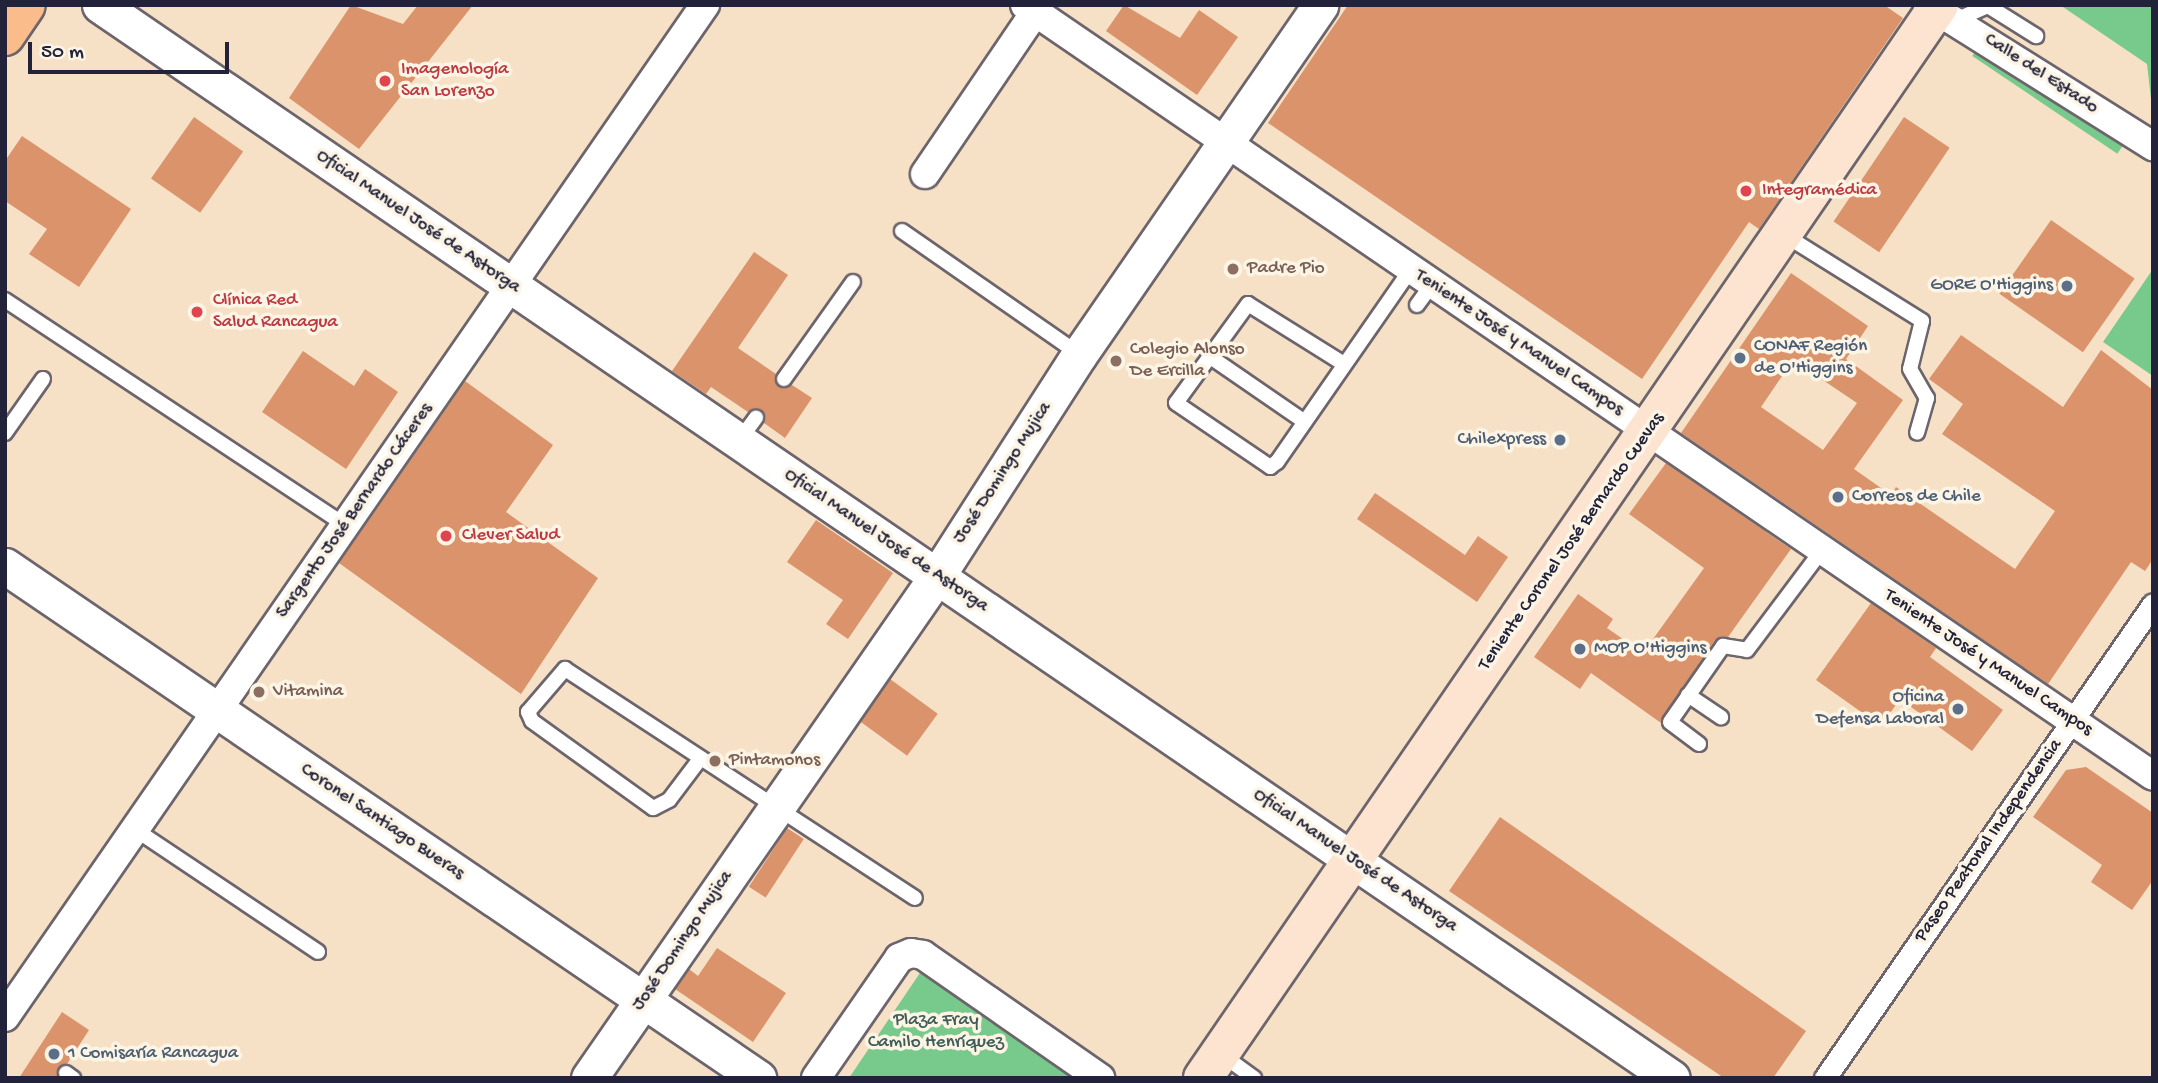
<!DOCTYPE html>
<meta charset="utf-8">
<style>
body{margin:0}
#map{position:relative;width:2158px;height:1083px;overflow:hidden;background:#f6e1c7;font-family:"Gochi Hand",sans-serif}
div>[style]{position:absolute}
.green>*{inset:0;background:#77ca8c;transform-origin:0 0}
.building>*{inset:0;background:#da936a;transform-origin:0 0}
.roads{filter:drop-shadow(2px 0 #6c656c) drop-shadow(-2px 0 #6c656c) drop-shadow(0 2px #6c656c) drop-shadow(0 -2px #6c656c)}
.service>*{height:14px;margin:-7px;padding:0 7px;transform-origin:7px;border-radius:7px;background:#fff}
.pedestrian>*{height:21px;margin:-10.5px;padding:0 10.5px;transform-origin:10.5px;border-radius:10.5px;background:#fff}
.minor>*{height:28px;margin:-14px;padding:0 14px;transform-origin:14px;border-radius:14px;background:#fff}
.tertiary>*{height:35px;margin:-17.5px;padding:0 17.5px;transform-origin:17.5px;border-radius:17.5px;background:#fff}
.secondary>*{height:38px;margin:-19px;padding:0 19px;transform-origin:19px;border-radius:19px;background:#fde4d1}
.primary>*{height:38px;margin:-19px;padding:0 19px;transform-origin:19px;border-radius:19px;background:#fabc8b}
.dots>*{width:19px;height:19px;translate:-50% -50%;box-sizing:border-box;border:4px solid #fcf5e5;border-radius:50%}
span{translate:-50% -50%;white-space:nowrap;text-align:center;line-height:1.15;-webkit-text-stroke:7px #fcf5e5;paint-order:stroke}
.health-label{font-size:19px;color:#be3a42}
.left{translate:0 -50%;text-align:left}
.street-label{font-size:19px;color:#22223b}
.education-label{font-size:19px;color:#785e54}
.service-label{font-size:19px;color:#4e5e75}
.right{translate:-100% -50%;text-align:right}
.park-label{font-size:19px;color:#405d57}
.frame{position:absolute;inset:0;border:7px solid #22223b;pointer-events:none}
.scale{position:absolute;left:28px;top:42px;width:201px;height:32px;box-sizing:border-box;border:4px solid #22223b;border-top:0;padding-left:9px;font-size:21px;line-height:24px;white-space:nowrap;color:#22223b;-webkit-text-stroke:5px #fcf5e5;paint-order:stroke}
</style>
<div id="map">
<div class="green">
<i style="clip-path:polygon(2060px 5px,2153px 5px,2153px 117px,2147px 64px)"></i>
<i style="left:1979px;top:46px;width:175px;height:12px;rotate:34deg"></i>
<i style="clip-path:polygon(2153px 269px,2153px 376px,2103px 342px)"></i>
<i style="clip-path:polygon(924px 967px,1086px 1078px,849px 1078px)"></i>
</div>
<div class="building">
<i style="clip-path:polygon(351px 5px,403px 24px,418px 5px,473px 5px,359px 149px,289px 98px)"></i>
<i style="clip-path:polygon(1124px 5px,1180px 38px,1199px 10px,1238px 37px,1197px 95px,1106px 31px)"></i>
<i style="clip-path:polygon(1348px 5px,1884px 5px,1903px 18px,1759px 229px,1749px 222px,1642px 379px,1268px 123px)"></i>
<i style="left:194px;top:117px;width:60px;height:75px;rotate:35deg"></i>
<i style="left:1904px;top:117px;width:55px;height:126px;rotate:34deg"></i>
<i style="clip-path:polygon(22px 136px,131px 209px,79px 287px,29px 254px,47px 229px,5px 201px,5px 161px)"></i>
<i style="left:2051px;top:220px;width:102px;height:90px;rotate:35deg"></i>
<i style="clip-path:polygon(754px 252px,788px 275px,738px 348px,776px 374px,779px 387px,792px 385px,812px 398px,785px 438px,764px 423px,761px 410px,748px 412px,711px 387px,706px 394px,672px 371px)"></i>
<i style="clip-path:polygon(evenodd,1791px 273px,1868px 326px,1846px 359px,1903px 400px,1854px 469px,1891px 495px,1896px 487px,2015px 569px,2055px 511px,1942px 434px,1963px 404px,1929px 379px,1961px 335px,2063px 407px,2101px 350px,2153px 390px,2153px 559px,2145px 571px,2131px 562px,2048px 684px,1681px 433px,1791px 273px,1793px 360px,1857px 403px,1823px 450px,1761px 407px,1793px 360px)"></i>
<i style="clip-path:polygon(303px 351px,354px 386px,365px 369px,398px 392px,346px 469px,262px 412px)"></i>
<i style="clip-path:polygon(465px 381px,553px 445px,506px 512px,598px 578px,521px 694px,339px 563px)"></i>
<i style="clip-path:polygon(1666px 463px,1791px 549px,1728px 637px,1715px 640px,1661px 723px,1591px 673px,1580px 689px,1534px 657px,1578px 594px,1613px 619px,1607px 628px,1643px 653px,1704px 568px,1629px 514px)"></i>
<i style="clip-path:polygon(1375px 493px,1465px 555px,1478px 536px,1508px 557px,1477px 602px,1357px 519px)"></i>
<i style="clip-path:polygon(816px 520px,893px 573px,848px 639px,826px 624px,843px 600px,787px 562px)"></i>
<i style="clip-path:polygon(1871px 603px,1936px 648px,1930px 657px,2003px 710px,1972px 751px,1900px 699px,1881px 726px,1816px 680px)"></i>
<i style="left:890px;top:679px;width:59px;height:52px;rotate:36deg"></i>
<i style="clip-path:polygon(2086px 767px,2153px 813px,2153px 880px,2132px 910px,2091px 882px,2102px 865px,2033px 817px,2066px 770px)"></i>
<i style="clip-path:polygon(1500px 817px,1806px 1031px,1773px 1078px,1724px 1078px,1449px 891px)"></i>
<i style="left:787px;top:828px;width:20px;height:70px;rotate:33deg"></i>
<i style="clip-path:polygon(717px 948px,786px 993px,753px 1042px,675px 989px,689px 969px,698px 976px)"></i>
<i style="clip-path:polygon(62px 1012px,89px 1030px,67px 1064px,58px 1068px,58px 1078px,19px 1078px)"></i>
</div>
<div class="roads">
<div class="service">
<i style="left:1956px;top:20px;width:35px;rotate:-24deg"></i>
<i style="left:1988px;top:6px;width:57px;rotate:32deg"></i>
<i style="left:902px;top:231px;width:216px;rotate:34.8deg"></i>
<i style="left:1783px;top:234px;width:164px;rotate:32deg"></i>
<i style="left:1922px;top:321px;width:49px;rotate:104deg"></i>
<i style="left:1910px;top:369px;width:34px;rotate:60deg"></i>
<i style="left:1927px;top:398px;width:36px;rotate:106deg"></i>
<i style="left:5px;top:300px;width:409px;rotate:33.5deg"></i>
<i style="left:1417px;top:305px;width:26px;rotate:-54deg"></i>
<i style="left:1209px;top:356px;width:116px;rotate:34.5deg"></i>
<i style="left:1344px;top:364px;width:113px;rotate:-148deg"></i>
<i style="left:1248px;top:304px;width:122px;rotate:126deg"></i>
<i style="left:1176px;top:403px;width:114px;rotate:34.2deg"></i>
<i style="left:1270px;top:467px;width:9px;rotate:-36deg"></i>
<i style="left:1277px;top:462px;width:235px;rotate:-55.2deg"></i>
<i style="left:784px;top:379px;width:119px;rotate:-54.6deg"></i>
<i style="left:5px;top:433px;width:66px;rotate:-54.9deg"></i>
<i style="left:739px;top:441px;width:29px;rotate:-54deg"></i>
<i style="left:1688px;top:695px;width:40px;rotate:34deg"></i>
<i style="left:1699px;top:744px;width:36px;rotate:-143deg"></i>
<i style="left:1670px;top:722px;width:93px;rotate:-55.1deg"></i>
<i style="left:1723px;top:646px;width:24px;rotate:9deg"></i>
<i style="left:1747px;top:650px;width:125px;rotate:-53.1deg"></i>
<i style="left:700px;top:759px;width:51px;rotate:127.1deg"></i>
<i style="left:669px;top:800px;width:18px;rotate:153deg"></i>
<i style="left:653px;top:808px;width:149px;rotate:-144.3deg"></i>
<i style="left:532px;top:721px;width:10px;rotate:-114deg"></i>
<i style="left:528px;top:712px;width:57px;rotate:-49.3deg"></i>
<i style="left:565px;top:669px;width:418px;rotate:33.2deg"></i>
<i style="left:136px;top:830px;width:219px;rotate:33.8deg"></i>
<i style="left:1221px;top:1054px;width:41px;rotate:36deg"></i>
<i style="left:66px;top:1073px;width:9px;rotate:36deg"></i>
</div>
<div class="pedestrian">
<i style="left:1825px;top:1078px;width:576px;rotate:-55.32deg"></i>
</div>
<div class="minor">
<i style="left:1025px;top:5px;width:1366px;rotate:34.35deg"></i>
<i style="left:1928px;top:5px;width:266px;rotate:32.1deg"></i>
<i style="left:925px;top:174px;width:196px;rotate:-55.8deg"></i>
<i style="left:5px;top:1017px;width:1231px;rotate:-55.33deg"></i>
<i style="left:816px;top:1078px;width:146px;rotate:-55.3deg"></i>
<i style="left:899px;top:958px;width:13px;rotate:-23deg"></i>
<i style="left:911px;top:953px;width:12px;rotate:9deg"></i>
<i style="left:923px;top:955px;width:216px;rotate:34.8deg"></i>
</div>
<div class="tertiary">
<i style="left:100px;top:5px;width:1903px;rotate:34.32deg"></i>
<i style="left:5px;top:566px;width:911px;rotate:34.21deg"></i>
<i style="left:589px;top:1078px;width:611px;rotate:-55.27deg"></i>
<i style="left:937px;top:576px;width:263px;rotate:-57.3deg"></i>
<i style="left:1079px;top:355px;width:425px;rotate:-55.4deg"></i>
</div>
<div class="secondary">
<i style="left:1203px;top:1078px;width:1301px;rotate:-55.55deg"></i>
</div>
<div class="primary">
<i style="left:5px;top:36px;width:37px;rotate:-56deg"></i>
</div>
</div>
<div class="dots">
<i style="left:385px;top:81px;background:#e0444e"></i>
<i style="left:1746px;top:191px;background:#e0444e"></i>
<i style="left:1233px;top:269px;background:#8d6e63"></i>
<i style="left:2067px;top:286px;background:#5c6f8a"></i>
<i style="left:197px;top:312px;background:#e0444e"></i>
<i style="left:1740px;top:358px;background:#5c6f8a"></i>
<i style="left:1116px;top:361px;background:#8d6e63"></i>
<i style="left:1560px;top:440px;background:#5c6f8a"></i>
<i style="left:1838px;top:497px;background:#5c6f8a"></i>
<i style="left:446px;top:536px;background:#e0444e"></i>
<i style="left:1580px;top:649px;background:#5c6f8a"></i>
<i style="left:259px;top:692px;background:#8d6e63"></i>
<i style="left:1958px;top:709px;background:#5c6f8a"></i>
<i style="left:715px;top:761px;background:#8d6e63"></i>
<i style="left:54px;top:1054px;background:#5c6f8a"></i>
</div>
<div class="health-label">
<span class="left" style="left:401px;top:81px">Imagenología<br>San Lorenzo</span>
<span class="left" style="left:1762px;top:191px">Integramédica</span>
<span class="left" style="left:213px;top:312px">Clínica Red<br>Salud Rancagua</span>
<span class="left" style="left:462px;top:536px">Clever Salud</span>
</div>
<div class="street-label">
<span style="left:2041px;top:74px;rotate:33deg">Calle del Estado</span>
<span style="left:418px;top:222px;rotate:34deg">Oficial Manuel José de Astorga</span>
<span style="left:1519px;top:343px;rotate:34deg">Teniente José y Manuel Campos</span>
<span style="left:1003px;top:473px;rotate:-57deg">José Domingo Mujica</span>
<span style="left:355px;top:511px;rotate:-55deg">Sargento José Bernardo Cáceres</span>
<span style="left:886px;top:541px;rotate:34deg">Oficial Manuel José de Astorga</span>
<span style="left:1572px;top:542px;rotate:-55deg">Teniente Coronel José Bernardo Cuevas</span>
<span style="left:1988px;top:663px;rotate:34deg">Teniente José y Manuel Campos</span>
<span style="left:382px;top:822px;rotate:34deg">Coronel Santiago Bueras</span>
<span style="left:1989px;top:841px;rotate:-55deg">Paseo Peatonal Independencia</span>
<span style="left:1355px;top:861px;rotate:34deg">Oficial Manuel José de Astorga</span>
<span style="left:683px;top:941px;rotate:-56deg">José Domingo Mujica</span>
</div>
<div class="education-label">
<span class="left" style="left:1247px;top:269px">Padre Pio</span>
<span class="left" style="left:1130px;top:361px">Colegio Alonso<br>De Ercilla</span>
<span class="left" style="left:273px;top:692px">Vitamina</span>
<span class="left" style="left:729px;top:761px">Pintamonos</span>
</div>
<div class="service-label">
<span class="right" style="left:2053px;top:286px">GORE O'Higgins</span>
<span class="left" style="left:1754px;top:358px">CONAF Región<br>de O'Higgins</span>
<span class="right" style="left:1546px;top:440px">Chilexpress</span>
<span class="left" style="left:1852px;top:497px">Correos de Chile</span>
<span class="left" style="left:1594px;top:649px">MOP O'Higgins</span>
<span class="right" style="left:1944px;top:709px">Oficina<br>Defensa Laboral</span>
<span class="left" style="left:68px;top:1054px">1 Comisaría Rancagua</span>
</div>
<div class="park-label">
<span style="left:936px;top:1032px">Plaza Fray<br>Camilo Henríquez</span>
</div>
<div class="frame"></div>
<div class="scale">50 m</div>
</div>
